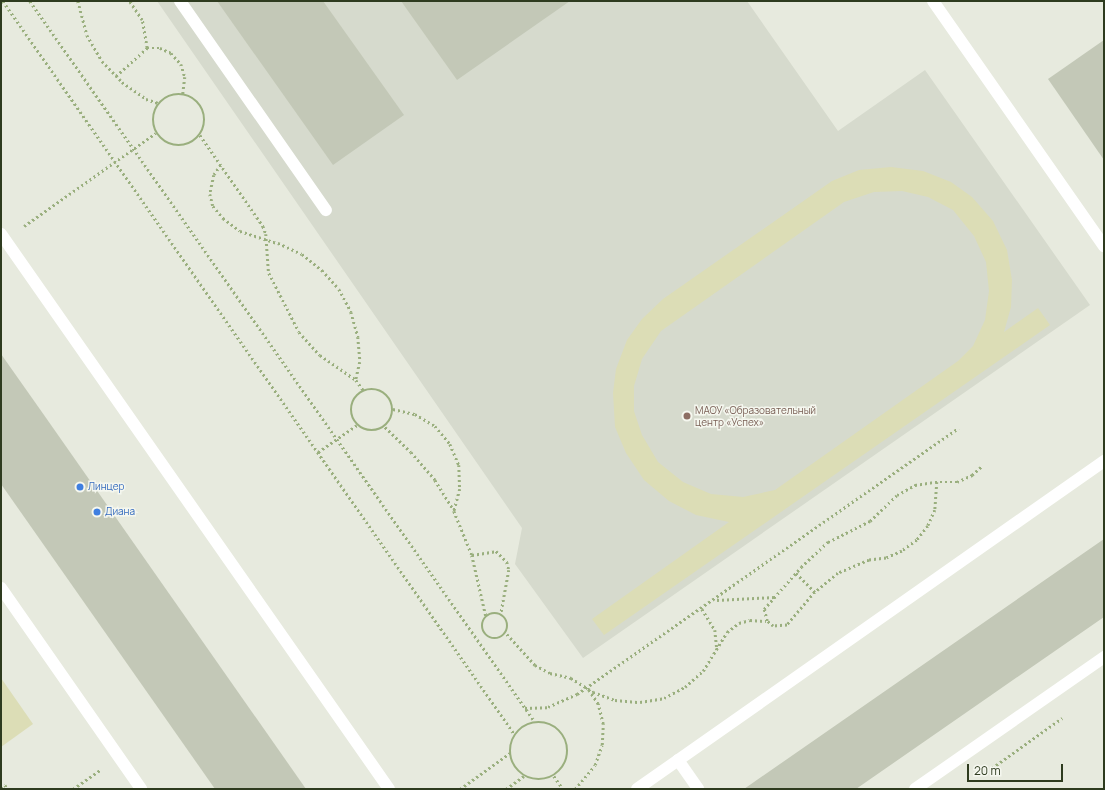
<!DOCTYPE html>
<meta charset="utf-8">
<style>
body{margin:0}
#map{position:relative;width:1105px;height:790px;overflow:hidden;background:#e7eade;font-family:Manrope,sans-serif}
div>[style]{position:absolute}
.built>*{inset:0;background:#d6dacd}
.green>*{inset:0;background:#dcddb6}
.building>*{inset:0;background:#c3c8b7}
.path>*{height:2.5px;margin-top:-1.25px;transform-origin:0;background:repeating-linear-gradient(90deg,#9aaf7e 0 2px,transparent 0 5px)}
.path>.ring{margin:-1.25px;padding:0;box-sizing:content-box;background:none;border:2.5px solid #9aaf7e;border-radius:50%}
.service>*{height:12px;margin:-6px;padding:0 6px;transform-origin:6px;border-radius:6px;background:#fff}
.dots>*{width:11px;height:11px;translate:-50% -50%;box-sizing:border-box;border:2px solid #f5f7ef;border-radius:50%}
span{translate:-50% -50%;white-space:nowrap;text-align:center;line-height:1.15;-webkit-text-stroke:3px #f5f7ef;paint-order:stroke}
.education-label{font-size:10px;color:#785e54}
.left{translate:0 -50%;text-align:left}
.shop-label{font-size:10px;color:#366cbe}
.frame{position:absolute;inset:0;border:2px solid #2e3b1f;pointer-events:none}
.scale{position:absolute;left:967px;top:764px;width:96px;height:18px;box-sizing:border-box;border:2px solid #2e3b1f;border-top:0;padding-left:5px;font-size:12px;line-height:14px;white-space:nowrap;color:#2e3b1f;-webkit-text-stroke:3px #f5f7ef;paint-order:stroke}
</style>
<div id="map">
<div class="built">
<i style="clip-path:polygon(157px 1px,747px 1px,838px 131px,925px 70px,1090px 305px,583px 658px,515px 564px,522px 528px)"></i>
</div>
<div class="green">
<i style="clip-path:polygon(evenodd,891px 167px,923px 171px,951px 182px,972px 197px,993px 221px,1007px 250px,1012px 280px,1011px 307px,1004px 332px,1038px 308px,1050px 325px,604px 635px,592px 619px,729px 522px,696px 515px,669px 501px,644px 480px,626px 453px,615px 427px,613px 393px,616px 369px,627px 340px,642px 319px,663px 299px,832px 181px,859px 170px,891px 167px,902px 191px,928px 197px,953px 210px,974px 236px,986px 262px,989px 291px,985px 320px,973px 346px,958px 361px,775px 490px,743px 497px,711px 494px,683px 482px,658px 462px,642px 435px,634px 411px,634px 386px,642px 359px,661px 331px,844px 202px,874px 192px,902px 191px)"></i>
<i style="clip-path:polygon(1px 678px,33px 724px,1px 747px)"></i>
</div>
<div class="building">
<i style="clip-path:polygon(217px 1px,323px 1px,404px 115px,333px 165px)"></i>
<i style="clip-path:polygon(401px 1px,570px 1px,457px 80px)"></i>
<i style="clip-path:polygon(1104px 40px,1104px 160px,1048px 79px)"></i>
<i style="clip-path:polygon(1px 354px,44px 415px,306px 789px,215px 789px,1px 484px)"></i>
<i style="clip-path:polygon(1104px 539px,1104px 617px,990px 696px,856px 789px,744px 789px)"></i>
</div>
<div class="path">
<i style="left:3px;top:1px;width:895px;rotate:55.1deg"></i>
<i style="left:30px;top:1px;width:880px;rotate:54.99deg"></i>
<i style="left:78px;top:1px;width:35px;rotate:75deg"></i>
<i style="left:87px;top:35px;width:30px;rotate:60deg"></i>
<i style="left:102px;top:61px;width:29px;rotate:46deg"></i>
<i style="left:122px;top:82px;width:29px;rotate:35deg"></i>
<i style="left:146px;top:99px;width:13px;rotate:18deg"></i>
<i style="left:147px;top:48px;width:13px"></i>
<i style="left:160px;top:48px;width:12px;rotate:24deg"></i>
<i style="left:171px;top:53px;width:15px;rotate:48deg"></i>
<i style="left:181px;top:64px;width:14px;rotate:73deg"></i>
<i style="left:185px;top:77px;width:17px;rotate:97deg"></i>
<i style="left:116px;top:76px;width:42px;rotate:-42.1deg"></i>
<i style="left:147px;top:48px;width:28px;rotate:-100deg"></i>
<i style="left:142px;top:20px;width:23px;rotate:-124deg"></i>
<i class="ring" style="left:153px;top:94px;width:49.5px;height:49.5px"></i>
<i style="left:200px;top:135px;width:111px;rotate:55.3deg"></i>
<i style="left:263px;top:226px;width:9px;rotate:69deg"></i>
<i style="left:266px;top:234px;width:39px;rotate:86deg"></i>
<i style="left:269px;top:273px;width:66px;rotate:63deg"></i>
<i style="left:299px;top:332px;width:31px;rotate:48deg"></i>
<i style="left:320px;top:355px;width:44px;rotate:34.8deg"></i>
<i style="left:356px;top:380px;width:14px;rotate:54deg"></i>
<i style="left:221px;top:165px;width:12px;rotate:125deg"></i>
<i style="left:214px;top:175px;width:19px;rotate:102deg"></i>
<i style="left:210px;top:194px;width:12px;rotate:76deg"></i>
<i style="left:213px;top:206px;width:16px;rotate:50deg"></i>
<i style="left:223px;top:218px;width:21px;rotate:37deg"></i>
<i style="left:240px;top:231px;width:40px;rotate:18deg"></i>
<i style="left:278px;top:243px;width:26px;rotate:25deg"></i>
<i style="left:302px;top:254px;width:26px;rotate:39deg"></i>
<i style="left:322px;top:270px;width:25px;rotate:48deg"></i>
<i style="left:339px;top:289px;width:26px;rotate:62deg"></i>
<i style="left:351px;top:312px;width:26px;rotate:74deg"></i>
<i style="left:358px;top:337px;width:25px;rotate:85deg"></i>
<i style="left:360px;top:362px;width:18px;rotate:103deg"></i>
<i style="left:24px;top:226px;width:161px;rotate:-35.2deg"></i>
<i class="ring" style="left:351px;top:389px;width:39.5px;height:39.5px"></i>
<i style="left:393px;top:409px;width:23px;rotate:13deg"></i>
<i style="left:415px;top:414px;width:23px;rotate:31deg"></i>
<i style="left:435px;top:426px;width:23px;rotate:50deg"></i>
<i style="left:450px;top:444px;width:23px;rotate:67deg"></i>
<i style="left:459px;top:465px;width:24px;rotate:88deg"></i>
<i style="left:460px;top:489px;width:23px;rotate:105deg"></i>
<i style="left:385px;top:427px;width:36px;rotate:44deg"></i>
<i style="left:411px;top:452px;width:37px;rotate:49deg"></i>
<i style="left:435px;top:480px;width:36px;rotate:58deg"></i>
<i style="left:454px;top:511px;width:48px;rotate:67.8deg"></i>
<i style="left:472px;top:555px;width:63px;rotate:77.1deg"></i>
<i style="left:318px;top:452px;width:47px;rotate:-34.7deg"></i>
<i style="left:937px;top:482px;width:28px;rotate:94deg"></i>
<i style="left:935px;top:510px;width:17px;rotate:114deg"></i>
<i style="left:928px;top:526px;width:18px;rotate:128deg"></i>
<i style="left:917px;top:540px;width:19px;rotate:144deg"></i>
<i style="left:902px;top:551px;width:17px;rotate:156deg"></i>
<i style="left:886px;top:558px;width:17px;rotate:173deg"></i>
<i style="left:869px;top:560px;width:34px;rotate:157deg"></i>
<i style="left:838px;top:573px;width:30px;rotate:140deg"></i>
<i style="left:815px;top:592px;width:43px;rotate:130.3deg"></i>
<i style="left:787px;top:625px;width:14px;rotate:176deg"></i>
<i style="left:773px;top:626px;width:8px;rotate:-140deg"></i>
<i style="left:767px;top:621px;width:12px;rotate:-104deg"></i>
<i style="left:764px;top:609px;width:56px;rotate:-48.6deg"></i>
<i style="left:801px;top:567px;width:37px;rotate:-43deg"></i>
<i style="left:828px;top:542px;width:47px;rotate:-26.6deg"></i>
<i style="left:870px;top:521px;width:37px;rotate:-44deg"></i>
<i style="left:897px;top:495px;width:21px;rotate:-29deg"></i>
<i style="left:915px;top:485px;width:20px;rotate:-9deg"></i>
<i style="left:935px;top:482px;width:22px"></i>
<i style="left:957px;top:482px;width:17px;rotate:-25deg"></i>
<i style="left:972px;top:475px;width:13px;rotate:-42deg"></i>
<i style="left:472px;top:555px;width:24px;rotate:-9deg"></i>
<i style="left:496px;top:551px;width:16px;rotate:45deg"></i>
<i style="left:507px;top:562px;width:8px;rotate:76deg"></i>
<i style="left:509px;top:570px;width:45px;rotate:100.3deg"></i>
<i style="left:796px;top:573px;width:27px;rotate:45deg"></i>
<i style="left:717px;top:600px;width:57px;rotate:-3deg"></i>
<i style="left:702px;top:609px;width:25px;rotate:58deg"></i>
<i style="left:715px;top:630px;width:20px;rotate:84deg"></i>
<i class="ring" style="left:482px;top:613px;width:23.5px;height:23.5px"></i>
<i style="left:507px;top:634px;width:42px;rotate:47.9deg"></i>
<i style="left:535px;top:665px;width:17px;rotate:28deg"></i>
<i style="left:550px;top:673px;width:22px;rotate:13deg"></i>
<i style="left:571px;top:678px;width:26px;rotate:32deg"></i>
<i style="left:593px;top:692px;width:23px;rotate:20deg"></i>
<i style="left:615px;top:700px;width:25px;rotate:5deg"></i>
<i style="left:640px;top:702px;width:24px;rotate:-9deg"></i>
<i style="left:664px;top:698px;width:24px;rotate:-28deg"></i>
<i style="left:685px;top:687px;width:24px;rotate:-42deg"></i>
<i style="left:703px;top:671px;width:46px;rotate:-58.4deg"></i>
<i style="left:727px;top:632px;width:15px;rotate:-37deg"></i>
<i style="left:739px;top:623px;width:11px;rotate:-15deg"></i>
<i style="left:750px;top:620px;width:16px;rotate:4deg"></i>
<i style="left:525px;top:708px;width:23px;rotate:-2deg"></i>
<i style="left:548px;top:707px;width:32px;rotate:-24deg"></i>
<i style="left:577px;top:694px;width:465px;rotate:-34.9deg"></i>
<i class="ring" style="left:510px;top:722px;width:55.5px;height:55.5px"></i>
<i style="left:992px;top:768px;width:86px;rotate:-35.5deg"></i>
<i style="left:554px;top:776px;width:16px;rotate:55deg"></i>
<i style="left:1px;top:788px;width:5px;rotate:-37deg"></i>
<i style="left:5px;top:785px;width:5px;rotate:53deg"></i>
<i style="left:73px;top:789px;width:33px;rotate:-35deg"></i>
<i style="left:460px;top:789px;width:62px;rotate:-35.8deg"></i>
<i style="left:506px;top:789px;width:22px;rotate:-36deg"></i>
<i style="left:575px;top:789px;width:31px;rotate:-50deg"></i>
<i style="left:595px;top:765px;width:21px;rotate:-71deg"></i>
<i style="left:602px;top:745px;width:21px;rotate:-87deg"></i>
<i style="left:603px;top:724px;width:21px;rotate:-104deg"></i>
<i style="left:598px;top:704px;width:18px;rotate:-124deg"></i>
</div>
<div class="service">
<i style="left:180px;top:1px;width:255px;rotate:55.1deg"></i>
<i style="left:933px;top:1px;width:299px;rotate:55.1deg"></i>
<i style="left:1px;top:234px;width:677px;rotate:55.04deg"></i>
<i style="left:1px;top:588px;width:245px;rotate:55.1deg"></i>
<i style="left:678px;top:760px;width:35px;rotate:55deg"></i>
<i style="left:637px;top:789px;width:571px;rotate:-35.08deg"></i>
<i style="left:915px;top:789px;width:231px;rotate:-34.9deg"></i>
</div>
<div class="dots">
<i style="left:687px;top:416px;background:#8d6e63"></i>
<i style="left:80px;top:487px;background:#3f7fe0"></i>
<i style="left:97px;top:512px;background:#3f7fe0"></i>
</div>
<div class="education-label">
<span class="left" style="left:695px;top:416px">МАОУ «Образовательный<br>центр «Успех»</span>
</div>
<div class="shop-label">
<span class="left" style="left:88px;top:487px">Линцер</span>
<span class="left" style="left:105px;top:512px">Диана</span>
</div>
<div class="frame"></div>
<div class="scale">20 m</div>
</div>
